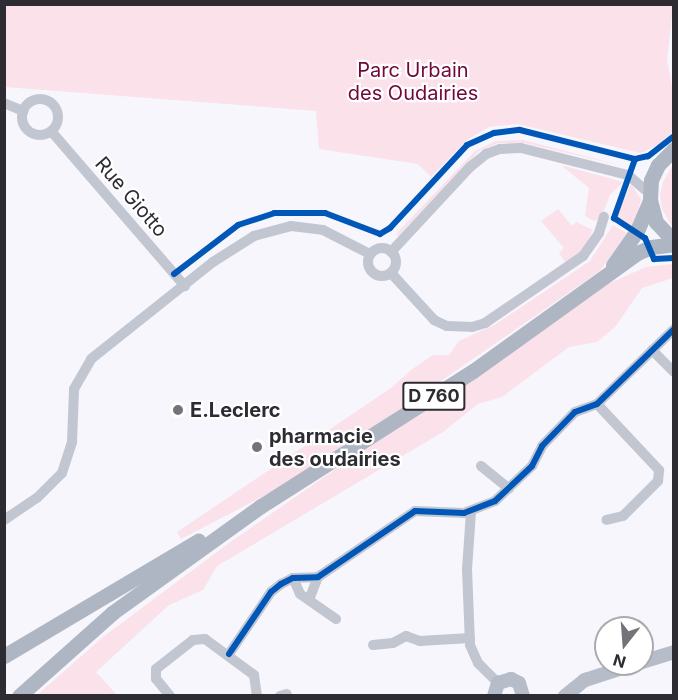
<!DOCTYPE html>
<style>
body{margin:0}
#map{position:relative;width:678px;height:700px;overflow:hidden;background:#f7f6fc;font-family:Inter,sans-serif}
div>[style]{position:absolute}
.green>*{inset:0;background:#fae1ea}
.street>*{height:10px;margin:-5px;padding:0 5px;transform-origin:5px;border-radius:5px;background:#c1c6d1}
.street>.ring{margin:-5px;padding:0;box-sizing:content-box;background:none;border:10px solid #c1c6d1;border-radius:50%}
.secondary>*{height:14px;margin:-7px;padding:0 7px;transform-origin:7px;border-radius:7px;background:#b6bdc9}
.primary>*{height:15px;margin:-7.5px;padding:0 7.5px;transform-origin:7.5px;border-radius:7.5px;background:#afb6c3}
.cycleway>*{height:6px;margin:-3px;padding:0 3px;transform-origin:3px;border-radius:3px;background:#0057b8}
.dots>*{width:16px;height:16px;translate:-50% -50%;box-sizing:border-box;border:3px solid #fff;border-radius:50%}
span{translate:-50% -50%;white-space:nowrap;text-align:center;line-height:1.15;-webkit-text-stroke:4.5px #fff;paint-order:stroke}
.shield-label span{padding:2px 4px;background:#fff;border:2px solid;border-radius:4px;-webkit-text-stroke-width:0}
.shield-label{font-size:18px;color:#2d2c32;font-weight:700}
.park-label{font-size:20px;color:#730739}
.street-label{font-size:20px;color:#2d2c32}
.poi-label{font-size:20px;color:#2d2c32;font-weight:700}
.left{translate:0 -50%;text-align:left}
.frame{position:absolute;inset:0;border:6px solid #2d2c32;pointer-events:none}
.north{position:absolute;left:594px;top:616px;width:60px;height:60px;box-sizing:border-box;background:#fff;border:2px solid #ababad;border-radius:50%;rotate:197deg;font-size:16px;font-weight:700;line-height:24px;text-align:center;color:#2d2c32}
.north::after{content:'';display:block;margin:auto;width:21px;height:27px;background:#747379;clip-path:polygon(50% 0,100% 100%,50% 72%,0 100%)}
</style>
<div id="map">
<div class="green">
<i style="clip-path:polygon(4px 5px,673px 5px,667px 60px,673px 92px,672px 131px,667px 140px,641px 153px,517px 124px,489px 127px,467px 140px,431px 177px,418px 164px,319px 149px,316px 111px,5px 87px)"></i>
<i style="clip-path:polygon(523px 140px,627px 167px,524px 143px,498px 143px,479px 151px,398px 236px,396px 234px,475px 151px,496px 141px)"></i>
<i style="clip-path:polygon(561px 165px,623px 182px,610px 195px,601px 218px,594px 221px,585px 216px,589px 188px)"></i>
<i style="clip-path:polygon(673px 165px,673px 228px,662px 209px,660px 195px,663px 182px)"></i>
<i style="clip-path:polygon(631px 184px,641px 199px,634px 227px,616px 218px)"></i>
<i style="clip-path:polygon(558px 209px,572px 226px,576px 222px,593px 230px,581px 254px,565px 262px,559px 253px,564px 248px,541px 221px)"></i>
<i style="clip-path:polygon(613px 225px,627px 233px,600px 271px,360px 437px,279px 488px,181px 539px,177px 532px,391px 388px,411px 370px,433px 355px,449px 355px,459px 341px,496px 324px,590px 261px)"></i>
<i style="clip-path:polygon(673px 264px,673px 278px,642px 288px,615px 327px,597px 342px,569px 347px,502px 397px,478px 404px,443px 432px,217px 566px,203px 590px,169px 605px,96px 672px,117px 695px,36px 696px,103px 637px,229px 543px,596px 289px,646px 267px)"></i>
</div>
<div class="street">
<i class="ring" style="left:22px;top:99px;width:26px;height:26px"></i>
<i style="left:4px;top:103px;width:21px;rotate:23deg"></i>
<i style="left:51px;top:131px;width:205px;rotate:49.2deg"></i>
<i class="ring" style="left:368px;top:248px;width:18px;height:18px"></i>
<i style="left:391px;top:252px;width:116px;rotate:-47.1deg"></i>
<i style="left:470px;top:167px;width:21px;rotate:-39deg"></i>
<i style="left:486px;top:154px;width:15px;rotate:-20deg"></i>
<i style="left:500px;top:149px;width:21px;rotate:-3deg"></i>
<i style="left:521px;top:148px;width:110px;rotate:14.2deg"></i>
<i style="left:628px;top:175px;width:29px;rotate:41deg"></i>
<i style="left:391px;top:273px;width:64px;rotate:47.5deg"></i>
<i style="left:434px;top:320px;width:14px;rotate:25deg"></i>
<i style="left:447px;top:326px;width:25px;rotate:2deg"></i>
<i style="left:472px;top:327px;width:14px;rotate:-17deg"></i>
<i style="left:485px;top:323px;width:119px;rotate:-34.4deg"></i>
<i style="left:583px;top:256px;width:28px;rotate:-55deg"></i>
<i style="left:599px;top:233px;width:17px;rotate:-73deg"></i>
<i style="left:652px;top:350px;width:31px;rotate:45deg"></i>
<i style="left:597px;top:404px;width:91px;rotate:46.8deg"></i>
<i style="left:659px;top:470px;width:11px;rotate:95deg"></i>
<i style="left:658px;top:481px;width:49px;rotate:135deg"></i>
<i style="left:623px;top:516px;width:17px;rotate:167deg"></i>
<i style="left:481px;top:466px;width:36px;rotate:39deg"></i>
<i style="left:471px;top:512px;width:57px;rotate:94deg"></i>
<i style="left:467px;top:569px;width:76px;rotate:87.7deg"></i>
<i style="left:470px;top:645px;width:20px;rotate:66deg"></i>
<i style="left:478px;top:663px;width:28px;rotate:45deg"></i>
<i style="left:4px;top:520px;width:40px;rotate:-34deg"></i>
<i style="left:37px;top:498px;width:35px;rotate:-45deg"></i>
<i style="left:62px;top:473px;width:33px;rotate:-72deg"></i>
<i style="left:72px;top:442px;width:53px;rotate:-87.8deg"></i>
<i style="left:74px;top:389px;width:34px;rotate:-60deg"></i>
<i style="left:91px;top:359px;width:156px;rotate:-38.5deg"></i>
<i style="left:213px;top:262px;width:49px;rotate:-32.4deg"></i>
<i style="left:254px;top:236px;width:38px;rotate:-15deg"></i>
<i style="left:291px;top:226px;width:32px;rotate:7deg"></i>
<i style="left:323px;top:230px;width:53px;rotate:27.1deg"></i>
<i style="left:293px;top:578px;width:17px;rotate:66deg"></i>
<i style="left:300px;top:594px;width:44px;rotate:34.8deg"></i>
<i style="left:309px;top:600px;width:25px;rotate:-69deg"></i>
<i style="left:373px;top:645px;width:20px;rotate:-6deg"></i>
<i style="left:393px;top:643px;width:15px;rotate:-28deg"></i>
<i style="left:406px;top:636px;width:15px;rotate:20deg"></i>
<i style="left:420px;top:641px;width:50px;rotate:-3.4deg"></i>
<i style="left:229px;top:654px;width:75px;rotate:-55.9deg"></i>
<i style="left:271px;top:592px;width:13px;rotate:-39deg"></i>
<i style="left:281px;top:584px;width:13px;rotate:-27deg"></i>
<i style="left:293px;top:578px;width:25px;rotate:-2deg"></i>
<i style="left:318px;top:577px;width:117px;rotate:-34.2deg"></i>
<i style="left:415px;top:511px;width:49px;rotate:2.3deg"></i>
<i style="left:464px;top:513px;width:33px;rotate:-21deg"></i>
<i style="left:495px;top:501px;width:51px;rotate:-43.4deg"></i>
<i style="left:532px;top:466px;width:22px;rotate:-63deg"></i>
<i style="left:542px;top:446px;width:47px;rotate:-45.9deg"></i>
<i style="left:575px;top:412px;width:23px;rotate:-20deg"></i>
<i style="left:597px;top:404px;width:107px;rotate:-44.2deg"></i>
<i style="left:170px;top:696px;width:22px;rotate:-129deg"></i>
<i style="left:156px;top:679px;width:10px;rotate:-90deg"></i>
<i style="left:156px;top:669px;width:47px;rotate:-38.1deg"></i>
<i style="left:193px;top:640px;width:12px;rotate:-5deg"></i>
<i style="left:205px;top:639px;width:61px;rotate:36.3deg"></i>
<i style="left:254px;top:675px;width:21px;rotate:82deg"></i>
<i style="left:280px;top:696px;width:7px;rotate:-16deg"></i>
</div>
<div class="secondary">
<i style="left:642px;top:662px;width:34px;rotate:-17deg"></i>
<i style="left:494px;top:696px;width:14px;rotate:-73deg"></i>
<i style="left:498px;top:683px;width:14px;rotate:-17deg"></i>
<i style="left:511px;top:679px;width:9px;rotate:27deg"></i>
<i style="left:519px;top:683px;width:14px;rotate:73deg"></i>
<i style="left:565px;top:696px;width:26px;rotate:-39deg"></i>
<i style="left:585px;top:680px;width:52px;rotate:-17.7deg"></i>
</div>
<div class="primary">
<i style="left:674px;top:149px;width:23px;rotate:135deg"></i>
<i style="left:658px;top:165px;width:17px;rotate:115deg"></i>
<i style="left:651px;top:180px;width:20px;rotate:93deg"></i>
<i style="left:650px;top:200px;width:23px;rotate:75deg"></i>
<i style="left:656px;top:222px;width:26px;rotate:47deg"></i>
<i style="left:613px;top:265px;width:42px;rotate:-54.8deg"></i>
<i style="left:637px;top:231px;width:34px;rotate:-67deg"></i>
<i style="left:4px;top:656px;width:226px;rotate:-30.7deg"></i>
<i style="left:19px;top:696px;width:125px;rotate:-41.7deg"></i>
<i style="left:112px;top:613px;width:183px;rotate:-35.7deg"></i>
<i style="left:261px;top:506px;width:251px;rotate:-32.5deg"></i>
<i style="left:473px;top:371px;width:202px;rotate:-35.7deg"></i>
<i style="left:637px;top:253px;width:15px;rotate:-23deg"></i>
<i style="left:651px;top:247px;width:23px;rotate:-7deg"></i>
</div>
<div class="cycleway">
<i style="left:674px;top:136px;width:33px;rotate:142deg"></i>
<i style="left:648px;top:156px;width:13px;rotate:167deg"></i>
<i style="left:635px;top:159px;width:63px;rotate:109.6deg"></i>
<i style="left:614px;top:218px;width:37px;rotate:33deg"></i>
<i style="left:645px;top:238px;width:23px;rotate:67deg"></i>
<i style="left:654px;top:259px;width:20px;rotate:-3deg"></i>
<i style="left:174px;top:274px;width:81px;rotate:-37.4deg"></i>
<i style="left:238px;top:225px;width:38px;rotate:-18deg"></i>
<i style="left:274px;top:213px;width:51px"></i>
<i style="left:325px;top:213px;width:59px;rotate:20.9deg"></i>
<i style="left:380px;top:234px;width:12px;rotate:-31deg"></i>
<i style="left:390px;top:228px;width:113px;rotate:-47.1deg"></i>
<i style="left:467px;top:145px;width:30px;rotate:-24deg"></i>
<i style="left:494px;top:133px;width:26px;rotate:-7deg"></i>
<i style="left:520px;top:130px;width:119px;rotate:14.2deg"></i>
<i style="left:229px;top:654px;width:75px;rotate:-55.9deg"></i>
<i style="left:271px;top:592px;width:13px;rotate:-39deg"></i>
<i style="left:281px;top:584px;width:13px;rotate:-27deg"></i>
<i style="left:293px;top:578px;width:25px;rotate:-2deg"></i>
<i style="left:318px;top:577px;width:117px;rotate:-34.2deg"></i>
<i style="left:415px;top:511px;width:49px;rotate:2.3deg"></i>
<i style="left:464px;top:513px;width:33px;rotate:-21deg"></i>
<i style="left:495px;top:501px;width:51px;rotate:-43.4deg"></i>
<i style="left:532px;top:466px;width:22px;rotate:-63deg"></i>
<i style="left:542px;top:446px;width:47px;rotate:-45.9deg"></i>
<i style="left:575px;top:412px;width:23px;rotate:-20deg"></i>
<i style="left:597px;top:404px;width:107px;rotate:-44.2deg"></i>
</div>
<div class="dots">
<i style="left:178px;top:410px;background:#747379"></i>
<i style="left:257px;top:447px;background:#747379"></i>
</div>
<div class="shield-label">
<span style="left:434px;top:396px">D 760</span>
</div>
<div class="park-label">
<span style="left:413px;top:82px">Parc Urbain<br>des Oudairies</span>
</div>
<div class="street-label">
<span style="left:131px;top:197px;rotate:49deg">Rue Giotto</span>
</div>
<div class="poi-label">
<span class="left" style="left:190px;top:410px">E.Leclerc</span>
<span class="left" style="left:269px;top:448px">pharmacie<br>des oudairies</span>
</div>
<div class="frame"></div>
<div class="north">N</div>
</div>
